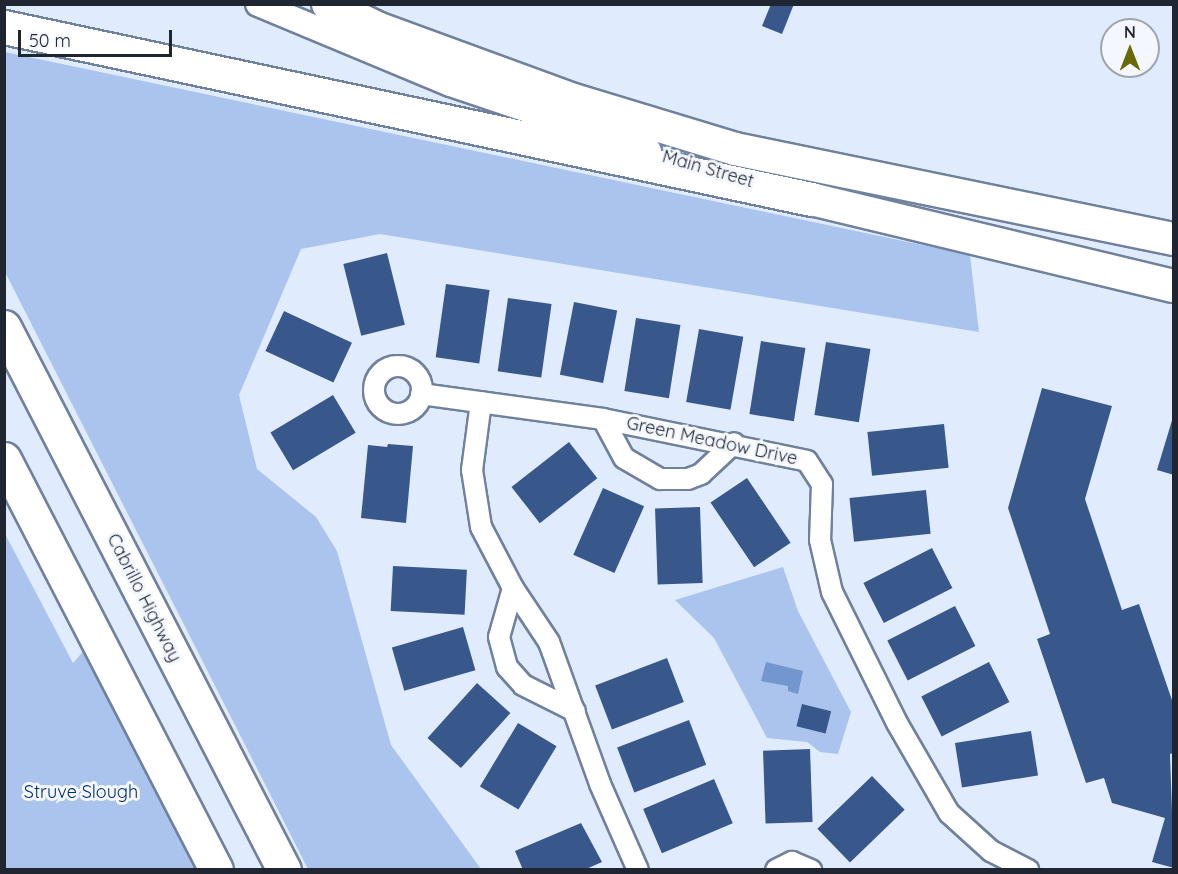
<!DOCTYPE html>
<style>
body{margin:0}
#map{position:relative;width:1178px;height:874px;overflow:hidden;background:#e0ecfe;font-family:Quicksand,sans-serif}
div>[style]{position:absolute}
.green>*{inset:0;background:#aac4ee}
.water>*{inset:0;background:#7496ce}
.building>*{inset:0;background:#38578a;transform-origin:0 0}
.roads{filter:drop-shadow(2px 0 #70819c) drop-shadow(-2px 0 #70819c) drop-shadow(0 2px #70819c) drop-shadow(0 -2px #70819c)}
.minor>*{height:20px;margin:-10px;padding:0 10px;transform-origin:10px;border-radius:10px;background:#fff}
.minor>.ring{margin:-10px;padding:0;box-sizing:content-box;background:none;border:20px solid #fff;border-radius:50%}
.tertiary>*{height:24px;margin:-12px;padding:0 12px;transform-origin:12px;border-radius:12px;background:#fff}
.primary>*{height:32px;margin:-16px;padding:0 16px;transform-origin:16px;border-radius:16px;background:#fff}
.motorway>*{height:33px;margin:-16.5px;padding:0 16.5px;transform-origin:16.5px;border-radius:16.5px;background:#fff}
span{translate:-50% -50%;white-space:nowrap;text-align:center;line-height:1.15;-webkit-text-stroke:6px #f4f8fe;paint-order:stroke}
.street-label{font-size:18px;color:#1f2631}
.park-label{font-size:18px;color:#032d6f}
.frame{position:absolute;inset:0;border:6px solid #1f2631;pointer-events:none}
.north{position:absolute;left:1100px;top:18px;width:60px;height:60px;box-sizing:border-box;background:#f4f8fe;border:2px solid #9fa4ac;border-radius:50%;rotate:0deg;font-size:16px;font-weight:700;line-height:24px;text-align:center;color:#1f2631}
.north::after{content:'';display:block;margin:auto;width:21px;height:27px;background:#696905;clip-path:polygon(50% 0,100% 100%,50% 72%,0 100%)}
.scale{position:absolute;left:18px;top:30px;width:154px;height:27px;box-sizing:border-box;border:3px solid #1f2631;border-top:0;padding-left:8px;font-size:18px;line-height:21px;white-space:nowrap;color:#1f2631;-webkit-text-stroke:4px #f4f8fe;paint-order:stroke}
</style>
<div id="map">
<div class="green">
<i style="clip-path:polygon(5px 52px,970px 255px,979px 332px,380px 234px,301px 249px,239px 395px,257px 469px,316px 517px,337px 551px,391px 745px,481px 869px,308px 869px,5px 272px)"></i>
<i style="clip-path:polygon(4px 532px,73px 663px,94px 639px,198px 869px,5px 869px)"></i>
<i style="clip-path:polygon(783px 567px,798px 611px,851px 712px,838px 754px,820px 752px,807px 742px,767px 738px,714px 638px,675px 600px)"></i>
</div>
<div class="water">
<i style="clip-path:polygon(766px 662px,803px 671px,798px 694px,788px 691px,788px 686px,761px 681px)"></i>
</div>
<div class="building">
<i style="clip-path:polygon(771px 4px,794px 4px,782px 34px,762px 26px)"></i>
<i style="left:387px;top:253px;width:74px;height:45px;rotate:76deg"></i>
<i style="left:446px;top:284px;width:44px;height:74px;rotate:8deg"></i>
<i style="left:508px;top:298px;width:44px;height:74px;rotate:8deg"></i>
<i style="left:574px;top:302px;width:44px;height:74px;rotate:11deg"></i>
<i style="left:284px;top:311px;width:75px;height:44px;rotate:25deg"></i>
<i style="left:636px;top:318px;width:45px;height:74px;rotate:9deg"></i>
<i style="left:699px;top:329px;width:45px;height:74px;rotate:10deg"></i>
<i style="left:761px;top:341px;width:45px;height:74px;rotate:9deg"></i>
<i style="left:826px;top:342px;width:45px;height:74px;rotate:9deg"></i>
<i style="clip-path:polygon(1042px 388px,1112px 406px,1085px 499px,1122px 610px,1139px 604px,1174px 706px,1174px 753px,1170px 754px,1174px 868px,1152px 862px,1165px 818px,1112px 803px,1104px 778px,1086px 783px,1037px 639px,1050px 634px,1008px 508px)"></i>
<i style="left:333px;top:395px;width:44px;height:73px;rotate:59deg"></i>
<i style="clip-path:polygon(1173px 417px,1174px 417px,1174px 475px,1157px 470px)"></i>
<i style="left:944px;top:424px;width:44px;height:77px;rotate:84deg"></i>
<i style="left:569px;top:442px;width:46px;height:73px;rotate:52deg"></i>
<i style="clip-path:polygon(388px 444px,413px 446px,406px 523px,361px 518px,368px 445px,387px 447px)"></i>
<i style="left:747px;top:478px;width:78px;height:44px;rotate:56deg"></i>
<i style="left:603px;top:488px;width:45px;height:73px;rotate:24deg"></i>
<i style="left:926px;top:490px;width:44px;height:77px;rotate:84deg"></i>
<i style="left:700px;top:507px;width:76px;height:45px;rotate:88deg"></i>
<i style="left:932px;top:548px;width:45px;height:77px;rotate:63deg"></i>
<i style="left:393px;top:566px;width:74px;height:45px;rotate:3deg"></i>
<i style="left:955px;top:606px;width:45px;height:76px;rotate:63deg"></i>
<i style="left:463px;top:627px;width:45px;height:74px;rotate:74deg"></i>
<i style="left:667px;top:658px;width:47px;height:77px;rotate:69deg"></i>
<i style="left:989px;top:662px;width:45px;height:76px;rotate:63deg"></i>
<i style="left:477px;top:683px;width:45px;height:74px;rotate:42deg"></i>
<i style="left:802px;top:704px;width:30px;height:23px;rotate:14deg"></i>
<i style="left:689px;top:720px;width:48px;height:77px;rotate:69deg"></i>
<i style="left:518px;top:723px;width:45px;height:74px;rotate:31deg"></i>
<i style="left:1031px;top:731px;width:45px;height:77px;rotate:81deg"></i>
<i style="left:810px;top:749px;width:73px;height:47px;rotate:88deg"></i>
<i style="left:872px;top:776px;width:47px;height:76px;rotate:46deg"></i>
<i style="left:714px;top:779px;width:48px;height:77px;rotate:67deg"></i>
<i style="clip-path:polygon(581px 823px,602px 862px,584px 870px,523px 870px,515px 851px)"></i>
</div>
<div class="roads">
<div class="minor">
<i class="ring" style="left:374px;top:366px;width:28px;height:28px"></i>
<i style="left:421px;top:394px;width:184px;rotate:7.8deg"></i>
<i style="left:603px;top:419px;width:208px;rotate:11.6deg"></i>
<i style="left:807px;top:461px;width:27px;rotate:57deg"></i>
<i style="left:822px;top:484px;width:56px;rotate:92deg"></i>
<i style="left:820px;top:540px;width:53px;rotate:77deg"></i>
<i style="left:832px;top:592px;width:146px;rotate:63.6deg"></i>
<i style="left:897px;top:723px;width:104px;rotate:60deg"></i>
<i style="left:949px;top:813px;width:57px;rotate:42.1deg"></i>
<i style="left:991px;top:851px;width:42px;rotate:27.2deg"></i>
<i style="left:481px;top:402px;width:69px;rotate:97.5deg"></i>
<i style="left:472px;top:470px;width:58px;rotate:81deg"></i>
<i style="left:481px;top:527px;width:69px;rotate:62.3deg"></i>
<i style="left:513px;top:588px;width:65px;rotate:56.3deg"></i>
<i style="left:549px;top:642px;width:151px;rotate:70.2deg"></i>
<i style="left:600px;top:784px;width:94px;rotate:66.2deg"></i>
<i style="left:603px;top:419px;width:44px;rotate:61.7deg"></i>
<i style="left:624px;top:458px;width:42px;rotate:30.3deg"></i>
<i style="left:660px;top:479px;width:28px"></i>
<i style="left:688px;top:479px;width:14px;rotate:-21deg"></i>
<i style="left:701px;top:474px;width:45px;rotate:-43.2deg"></i>
<i style="left:513px;top:588px;width:51px;rotate:105.9deg"></i>
<i style="left:499px;top:637px;width:31px;rotate:75deg"></i>
<i style="left:507px;top:667px;width:24px;rotate:48deg"></i>
<i style="left:523px;top:685px;width:58px;rotate:26.6deg"></i>
<i style="left:776px;top:870px;width:18px;rotate:-27deg"></i>
<i style="left:792px;top:862px;width:21px;rotate:23deg"></i>
</div>
<div class="tertiary">
<i style="left:258px;top:4px;width:208px;rotate:22.6deg"></i>
<i style="left:450px;top:84px;width:210px;rotate:18.6deg"></i>
</div>
<div class="primary">
<i style="left:328px;top:4px;width:55px;rotate:26.1deg"></i>
<i style="left:377px;top:28px;width:210px;rotate:20.1deg"></i>
<i style="left:574px;top:100px;width:168px;rotate:16.9deg"></i>
<i style="left:735px;top:149px;width:448px;rotate:11.6deg"></i>
<i style="left:811px;top:199px;width:373px;rotate:13.5deg"></i>
</div>
<div class="motorway">
<i style="left:4px;top:27px;width:825px;rotate:12.03deg"></i>
<i style="left:4px;top:327px;width:611px;rotate:62.72deg"></i>
<i style="left:4px;top:459px;width:462px;rotate:62.7deg"></i>
</div>
</div>
<div class="street-label">
<span style="left:708px;top:169px;rotate:16deg">Main Street</span>
<span style="left:712px;top:441px;rotate:12deg">Green Meadow Drive</span>
<span style="left:144px;top:598px;rotate:63deg">Cabrillo Highway</span>
</div>
<div class="park-label">
<span style="left:81px;top:792px">Struve Slough</span>
</div>
<div class="frame"></div>
<div class="north">N</div>
<div class="scale">50 m</div>
</div>
